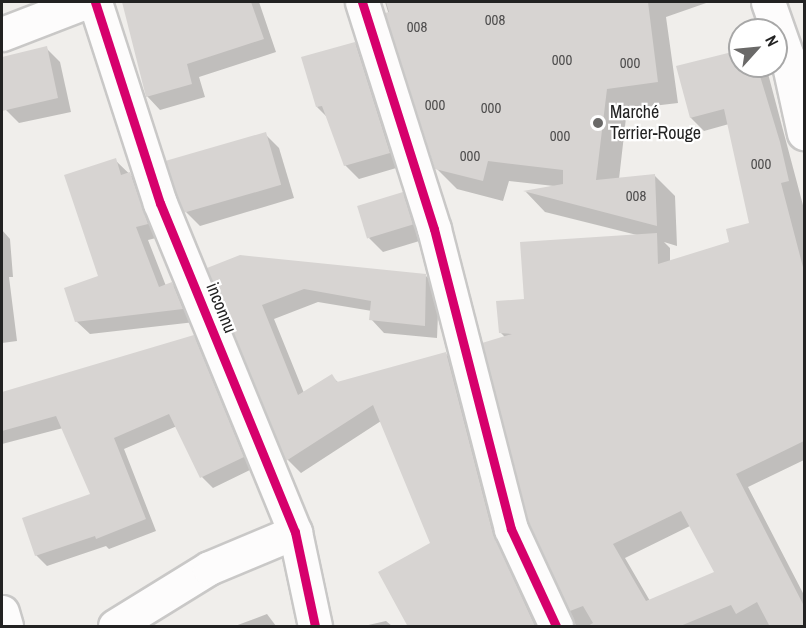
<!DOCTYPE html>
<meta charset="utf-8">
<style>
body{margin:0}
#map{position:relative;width:806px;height:628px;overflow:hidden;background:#f0eeeb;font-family:"Archivo Narrow",sans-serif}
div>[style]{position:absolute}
.shadow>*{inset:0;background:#0003}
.building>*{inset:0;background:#d7d4d2;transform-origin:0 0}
.roads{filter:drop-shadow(2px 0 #c9c8c7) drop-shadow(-2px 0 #c9c8c7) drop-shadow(0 2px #c9c8c7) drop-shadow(0 -2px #c9c8c7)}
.street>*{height:33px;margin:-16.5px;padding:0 16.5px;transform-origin:16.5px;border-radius:16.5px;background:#fdfcfc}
.cycleway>*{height:9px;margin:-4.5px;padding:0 4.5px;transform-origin:4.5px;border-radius:4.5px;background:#d6006c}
.dots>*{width:16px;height:16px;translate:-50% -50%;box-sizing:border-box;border:3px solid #fff;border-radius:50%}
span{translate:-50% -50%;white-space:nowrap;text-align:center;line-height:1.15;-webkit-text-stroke:4.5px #fff;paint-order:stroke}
.number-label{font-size:15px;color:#4f4e4e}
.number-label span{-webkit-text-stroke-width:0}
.poi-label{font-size:18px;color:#222}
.left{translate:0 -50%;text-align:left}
.street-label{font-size:18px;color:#222}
.frame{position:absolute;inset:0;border:3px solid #222;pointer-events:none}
.north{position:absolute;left:728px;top:18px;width:60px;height:60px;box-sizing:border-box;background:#fff;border:2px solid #a7a7a7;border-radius:50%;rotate:63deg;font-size:16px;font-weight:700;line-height:24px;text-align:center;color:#222}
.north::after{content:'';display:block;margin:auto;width:21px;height:27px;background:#6a6968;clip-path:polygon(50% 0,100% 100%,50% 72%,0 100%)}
</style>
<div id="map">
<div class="shadow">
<i style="clip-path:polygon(124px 2px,259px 2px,276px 52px,199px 77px,205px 97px,160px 110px,147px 96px)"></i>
<i style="clip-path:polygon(evenodd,385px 2px,709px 2px,666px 17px,678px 103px,627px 109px,619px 179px,654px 175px,675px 196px,677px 246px,664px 242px,670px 248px,670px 262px,731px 243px,751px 224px,729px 124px,704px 131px,691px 118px,678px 67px,740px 51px,740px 66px,766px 66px,804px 209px,804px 460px,748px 487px,804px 595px,804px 626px,576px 626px,530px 522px,506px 338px,501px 333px,525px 301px,637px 235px,545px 212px,526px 192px,554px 186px,509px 181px,503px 201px,457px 189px,436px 168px,385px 2px,690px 526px,716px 573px,650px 601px,625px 558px,690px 526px)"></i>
<i style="clip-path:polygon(355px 43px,368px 57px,403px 166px,359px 179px,345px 165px,327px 117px,317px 107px)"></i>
<i style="clip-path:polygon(46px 48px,60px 62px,71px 112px,19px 123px,6px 110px,2px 58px)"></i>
<i style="clip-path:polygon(265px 134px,279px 148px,294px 198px,200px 226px,186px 212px)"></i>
<i style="clip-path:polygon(115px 160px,143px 187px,160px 237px,148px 240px,166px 286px,172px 284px,185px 297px,195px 322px,90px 334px,76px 321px,100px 277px)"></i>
<i style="clip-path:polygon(402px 194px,416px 208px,426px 239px,383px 252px,369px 238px)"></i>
<i style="clip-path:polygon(2px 230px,10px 239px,13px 277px,9px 277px,17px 341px,2px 343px)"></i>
<i style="clip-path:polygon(209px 269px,426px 276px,439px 289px,437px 338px,384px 333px,371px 319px,372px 311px,318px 302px,274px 319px,304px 393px,331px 376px,339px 383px,446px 354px,459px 367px,542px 626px,446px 626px,432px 544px,381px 421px,301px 473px,288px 460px)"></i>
<i style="clip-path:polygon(194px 337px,205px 348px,254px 468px,213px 488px,202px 477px,177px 426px,124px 449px,156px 531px,109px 549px,106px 546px,47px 566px,36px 555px,92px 495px,63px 428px,2px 444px,2px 393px)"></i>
<i style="clip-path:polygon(267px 614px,276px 626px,235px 626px)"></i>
<i style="clip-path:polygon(386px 621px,392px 626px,364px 626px)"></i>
</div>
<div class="building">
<i style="clip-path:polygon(122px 2px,251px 2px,264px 39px,187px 64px,192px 84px,146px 97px)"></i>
<i style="clip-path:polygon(386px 2px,648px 2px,658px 82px,607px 89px,596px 180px,655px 174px,657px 226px,523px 191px,563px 184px,563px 170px,488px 161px,483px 181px,435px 169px,385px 13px,389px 12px)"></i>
<i style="clip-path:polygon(355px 42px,390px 153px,344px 166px,322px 106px,316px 107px,301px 57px)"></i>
<i style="clip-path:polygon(47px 46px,58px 98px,2px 111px,2px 57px)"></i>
<i style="clip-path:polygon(evenodd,740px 50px,740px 66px,757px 66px,780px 142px,789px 181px,781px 183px,804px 271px,804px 441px,736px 474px,804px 606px,804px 627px,770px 627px,757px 602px,736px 614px,731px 605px,678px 627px,586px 627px,593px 623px,583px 606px,570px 611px,529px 523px,482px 343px,512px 334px,499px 333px,496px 301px,524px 299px,520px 242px,657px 233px,658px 264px,729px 242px,726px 229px,749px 223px,724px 109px,690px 118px,676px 66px,740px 50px,681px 511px,714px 572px,646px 601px,613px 544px,681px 511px)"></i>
<i style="left:266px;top:132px;width:55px;height:104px;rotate:74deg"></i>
<i style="clip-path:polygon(116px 158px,121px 175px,130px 172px,148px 224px,136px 227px,159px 287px,172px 282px,183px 309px,75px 322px,64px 288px,98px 276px,64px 175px)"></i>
<i style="left:403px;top:192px;width:34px;height:48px;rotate:73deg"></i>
<i style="clip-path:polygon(240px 255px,426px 274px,425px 326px,369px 320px,371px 301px,304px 289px,262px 305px,298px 395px,332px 374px,337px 382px,446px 352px,493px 534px,535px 626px,408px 627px,378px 572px,430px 543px,373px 405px,286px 461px,207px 268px)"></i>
<i style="clip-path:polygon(194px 335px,244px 457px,200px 478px,169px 414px,114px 438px,146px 519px,96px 539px,95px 536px,35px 556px,22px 518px,90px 494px,56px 416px,2px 431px,2px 392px)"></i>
</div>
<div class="roads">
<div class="street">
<i style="left:95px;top:2px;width:211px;rotate:72.1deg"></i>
<i style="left:160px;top:203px;width:356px;rotate:67.7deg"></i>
<i style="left:295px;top:532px;width:96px;rotate:78deg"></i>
<i style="left:362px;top:2px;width:238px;rotate:72.4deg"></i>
<i style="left:434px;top:229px;width:310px;rotate:75.6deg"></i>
<i style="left:511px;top:529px;width:107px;rotate:65.1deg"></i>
<i style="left:768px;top:2px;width:57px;rotate:70.6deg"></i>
<i style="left:787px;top:56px;width:79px;rotate:77.6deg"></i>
<i style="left:2px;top:34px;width:89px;rotate:-21.1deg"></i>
<i style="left:2px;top:612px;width:15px;rotate:74deg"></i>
<i style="left:115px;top:626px;width:110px;rotate:-31.7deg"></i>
<i style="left:209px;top:568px;width:93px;rotate:-22.7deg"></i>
</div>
</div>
<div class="cycleway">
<i style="left:95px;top:2px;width:211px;rotate:72.1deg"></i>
<i style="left:160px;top:203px;width:356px;rotate:67.7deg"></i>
<i style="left:295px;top:532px;width:96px;rotate:78deg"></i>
<i style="left:362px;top:2px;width:238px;rotate:72.4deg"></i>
<i style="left:434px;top:229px;width:310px;rotate:75.6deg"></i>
<i style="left:511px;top:529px;width:107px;rotate:65.1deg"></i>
</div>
<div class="dots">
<i style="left:598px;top:123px;background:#6a6968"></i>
</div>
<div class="number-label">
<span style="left:495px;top:20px">008</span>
<span style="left:417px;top:27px">008</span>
<span style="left:562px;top:60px">000</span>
<span style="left:630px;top:63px">000</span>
<span style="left:435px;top:105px">000</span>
<span style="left:491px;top:108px">000</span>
<span style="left:560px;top:136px">000</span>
<span style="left:470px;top:156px">000</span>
<span style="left:761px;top:164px">000</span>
<span style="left:636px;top:196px">008</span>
</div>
<div class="poi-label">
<span class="left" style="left:610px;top:123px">Marché<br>Terrier-Rouge</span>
</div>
<div class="street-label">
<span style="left:221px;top:308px;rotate:68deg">inconnu</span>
</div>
<div class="frame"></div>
<div class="north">N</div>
</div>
